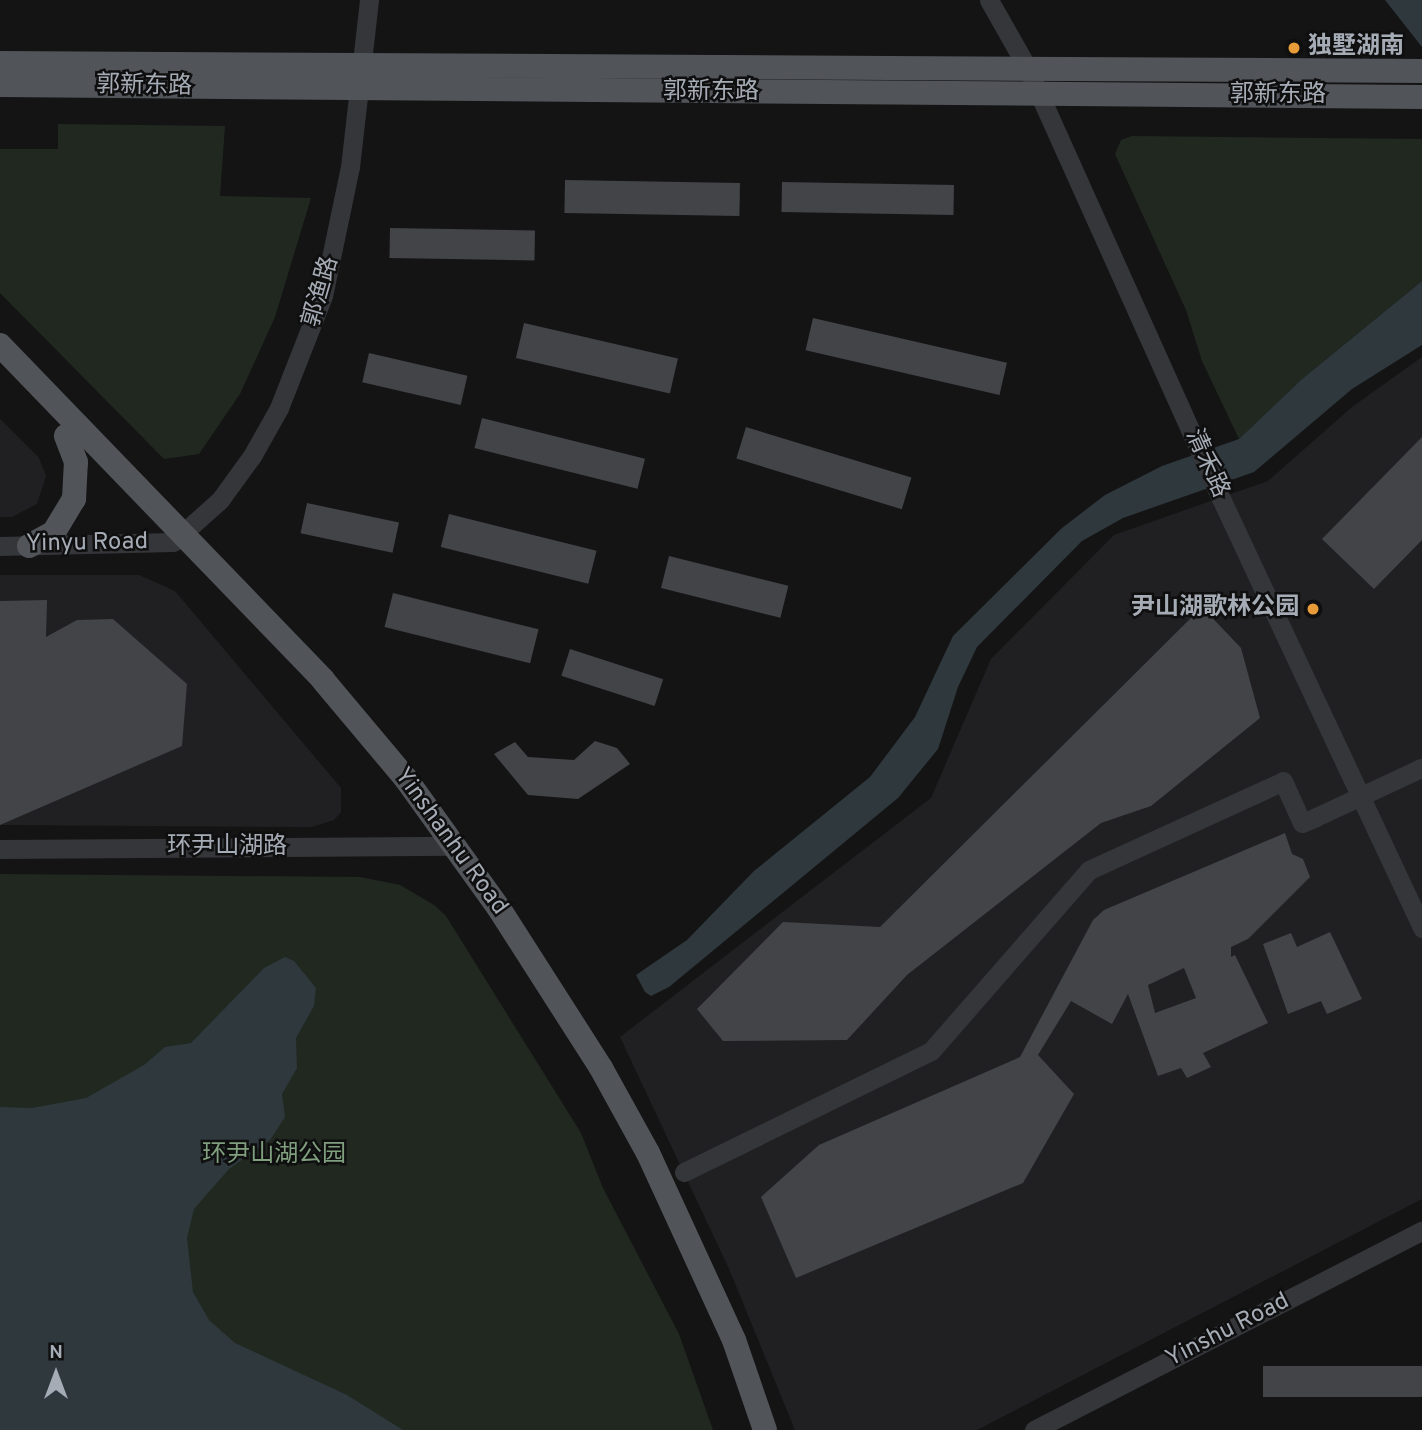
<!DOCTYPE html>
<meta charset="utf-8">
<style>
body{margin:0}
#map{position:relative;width:1422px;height:1430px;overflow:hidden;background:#141415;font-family:Overpass,"Noto Sans SC",sans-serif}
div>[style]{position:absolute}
.built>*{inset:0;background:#202022}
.green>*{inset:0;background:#202820}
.water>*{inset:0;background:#2e383d}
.building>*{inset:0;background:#434448;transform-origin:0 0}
.minor>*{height:19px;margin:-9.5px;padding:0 9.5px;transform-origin:9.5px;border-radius:9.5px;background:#35363a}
.major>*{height:24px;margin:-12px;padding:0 12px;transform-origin:12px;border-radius:12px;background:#515459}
.minor-bridge>*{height:19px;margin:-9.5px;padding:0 9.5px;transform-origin:9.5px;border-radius:9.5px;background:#35363a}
.dots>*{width:19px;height:19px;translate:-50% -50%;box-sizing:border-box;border:4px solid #0f0f10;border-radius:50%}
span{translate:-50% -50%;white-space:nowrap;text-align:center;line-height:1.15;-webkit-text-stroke:5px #0f0f10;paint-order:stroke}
.poi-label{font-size:24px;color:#a6acb5;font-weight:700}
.left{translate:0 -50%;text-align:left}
.right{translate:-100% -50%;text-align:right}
.street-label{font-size:24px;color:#a6acb5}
.park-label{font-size:24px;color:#7f9f7e}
.north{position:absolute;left:21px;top:1339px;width:70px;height:70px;-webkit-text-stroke:5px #0f0f10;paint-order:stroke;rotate:0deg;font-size:19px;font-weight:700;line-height:28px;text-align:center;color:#a6acb5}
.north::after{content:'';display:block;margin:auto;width:24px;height:32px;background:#a6acb5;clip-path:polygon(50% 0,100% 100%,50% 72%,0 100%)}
</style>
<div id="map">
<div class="built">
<i style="clip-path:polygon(1422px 357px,1422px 1199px,977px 1430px,795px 1430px,730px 1271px,620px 1037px,931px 798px,991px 659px,1114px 535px,1268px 481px,1352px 407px)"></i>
<i style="clip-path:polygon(0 419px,39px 458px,46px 476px,37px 504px,12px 517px,0 517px)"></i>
<i style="clip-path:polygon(0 575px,139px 575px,175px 591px,341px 788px,341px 812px,334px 820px,312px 827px,0 825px)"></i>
</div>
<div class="green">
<i style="clip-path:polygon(58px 124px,225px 126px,220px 196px,311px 198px,275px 317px,240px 394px,199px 454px,164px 459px,0 293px,0 149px,58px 149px)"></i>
<i style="clip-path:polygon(1132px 136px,1422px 139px,1422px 281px,1302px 379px,1239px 439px,1202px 361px,1186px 310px,1115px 154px,1121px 140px)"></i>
<i style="clip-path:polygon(0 874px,360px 877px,400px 885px,434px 905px,446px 916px,581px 1133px,603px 1188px,679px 1334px,713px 1430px,0 1430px)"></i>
</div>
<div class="water">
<i style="clip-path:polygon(1385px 0,1422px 0,1422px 47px)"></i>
<i style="clip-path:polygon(1422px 281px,1422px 345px,1352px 389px,1254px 472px,1123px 518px,1082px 541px,977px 647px,958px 687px,938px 749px,898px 798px,669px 987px,651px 996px,645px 992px,636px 975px,687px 940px,754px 871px,870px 777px,915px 717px,953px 636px,1062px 528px,1105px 495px,1162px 466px,1239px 439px,1302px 379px)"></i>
<i style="clip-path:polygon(285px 957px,294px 961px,316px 988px,314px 1006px,296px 1038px,297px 1068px,282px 1094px,285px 1117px,270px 1140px,229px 1169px,194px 1209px,187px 1238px,193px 1292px,209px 1320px,235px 1343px,347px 1395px,403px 1430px,0 1430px,0 1107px,32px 1108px,86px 1098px,144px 1065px,165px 1047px,191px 1043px,264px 968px)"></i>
</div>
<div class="building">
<i style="left:565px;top:180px;width:175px;height:33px;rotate:1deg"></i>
<i style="left:782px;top:182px;width:172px;height:30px;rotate:1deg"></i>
<i style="left:390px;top:228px;width:145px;height:30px;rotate:1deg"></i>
<i style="left:813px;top:318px;width:199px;height:33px;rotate:13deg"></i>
<i style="left:524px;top:323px;width:158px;height:36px;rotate:13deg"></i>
<i style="left:369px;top:353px;width:101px;height:30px;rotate:13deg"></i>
<i style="left:482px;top:418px;width:168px;height:31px;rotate:14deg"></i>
<i style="left:746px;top:427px;width:173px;height:33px;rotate:17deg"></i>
<i style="clip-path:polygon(1422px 437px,1422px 540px,1374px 589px,1322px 539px)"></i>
<i style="left:307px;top:503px;width:94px;height:31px;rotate:12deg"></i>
<i style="left:449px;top:514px;width:152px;height:34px;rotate:14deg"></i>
<i style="left:669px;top:556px;width:123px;height:33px;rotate:14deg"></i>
<i style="left:393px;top:593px;width:150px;height:35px;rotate:14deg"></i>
<i style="clip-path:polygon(47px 600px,46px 637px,77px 620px,113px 619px,187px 684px,182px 746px,0 825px,0 601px)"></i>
<i style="clip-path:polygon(1202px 607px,1241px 648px,1260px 718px,1151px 806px,1101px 823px,907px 975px,847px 1040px,723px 1041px,697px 1009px,783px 922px,880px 927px)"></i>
<i style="left:570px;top:649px;width:98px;height:28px;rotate:18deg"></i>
<i style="clip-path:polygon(595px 741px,617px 748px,630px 764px,578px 799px,528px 795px,494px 754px,515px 742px,528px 757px,574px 760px)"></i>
<i style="clip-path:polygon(evenodd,1285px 833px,1292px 854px,1303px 859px,1310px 877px,1248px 939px,1231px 947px,1231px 957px,1235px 955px,1268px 1023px,1203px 1053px,1211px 1067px,1187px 1078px,1181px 1068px,1158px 1076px,1128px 994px,1112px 1024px,1071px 1001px,1038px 1055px,1074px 1094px,1023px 1183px,796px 1278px,761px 1197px,819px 1145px,1020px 1057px,1093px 920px,1104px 910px,1285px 833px,1184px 968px,1196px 998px,1155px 1013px,1148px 985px,1184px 968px)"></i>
<i style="clip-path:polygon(1330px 932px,1362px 999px,1327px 1014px,1321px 1001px,1288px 1014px,1263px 944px,1291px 933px,1297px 947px)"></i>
<i style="left:1422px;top:1366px;width:31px;height:159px;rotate:90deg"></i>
</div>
<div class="minor">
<i style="left:989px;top:0;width:79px;rotate:60.5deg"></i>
<i style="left:1028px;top:69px;width:461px;rotate:65.8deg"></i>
<i style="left:1217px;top:490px;width:484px;rotate:64.9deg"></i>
<i style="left:0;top:546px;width:173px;rotate:-1.3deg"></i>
<i style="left:173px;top:542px;width:63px;rotate:-41.8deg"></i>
<i style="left:220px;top:500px;width:54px;rotate:-54deg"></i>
<i style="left:252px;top:456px;width:55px;rotate:-60.6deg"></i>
<i style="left:279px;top:408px;width:120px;rotate:-68.6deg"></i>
<i style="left:323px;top:296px;width:132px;rotate:-78.2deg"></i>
<i style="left:350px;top:167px;width:168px;rotate:-83.5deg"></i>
<i style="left:0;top:849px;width:454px;rotate:-0.4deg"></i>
<i style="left:684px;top:1172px;width:275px;rotate:-26.1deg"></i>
<i style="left:931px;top:1051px;width:240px;rotate:-48.9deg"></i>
<i style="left:1089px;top:870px;width:213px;rotate:-24.6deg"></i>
<i style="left:1283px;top:781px;width:46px;rotate:65.7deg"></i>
<i style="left:1302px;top:823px;width:15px;rotate:-23deg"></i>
<i style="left:1034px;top:1430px;width:436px;rotate:-27.2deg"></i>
</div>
<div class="major">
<i style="left:0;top:63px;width:1422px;rotate:0.32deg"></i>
<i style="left:0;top:85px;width:1422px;rotate:0.48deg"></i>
<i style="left:0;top:345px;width:465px;rotate:46deg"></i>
<i style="left:323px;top:680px;width:129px;rotate:50deg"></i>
<i style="left:406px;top:779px;width:161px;rotate:54.3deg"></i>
<i style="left:500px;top:910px;width:188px;rotate:57.4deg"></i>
<i style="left:601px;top:1068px;width:97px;rotate:61.1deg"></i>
<i style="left:648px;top:1153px;width:206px;rotate:65.3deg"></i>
<i style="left:734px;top:1340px;width:95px;rotate:71deg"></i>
<i style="left:29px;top:546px;width:29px;rotate:-29deg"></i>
<i style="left:54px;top:532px;width:39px;rotate:-59deg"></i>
<i style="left:74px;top:499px;width:37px;rotate:-87deg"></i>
<i style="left:76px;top:462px;width:28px;rotate:-111deg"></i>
</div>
<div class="minor-bridge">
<i style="left:1316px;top:817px;width:116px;rotate:-25deg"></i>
</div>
<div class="dots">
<i style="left:1294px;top:48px;background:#e89c39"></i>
<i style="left:1313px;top:609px;background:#e89c39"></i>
</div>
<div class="poi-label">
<span class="left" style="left:1308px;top:48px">独墅湖南</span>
<span class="right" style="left:1299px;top:609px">尹山湖歌林公园</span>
</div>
<div class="street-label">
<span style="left:144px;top:87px;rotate:1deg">郭新东路</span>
<span style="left:711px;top:93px">郭新东路</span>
<span style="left:1278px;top:96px">郭新东路</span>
<span style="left:322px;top:292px;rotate:-74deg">郭渔路</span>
<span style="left:1206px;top:464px;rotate:66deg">清禾路</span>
<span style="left:87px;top:544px;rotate:-1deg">Yinyu Road</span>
<span style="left:450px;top:842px;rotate:54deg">Yinshanhu Road</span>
<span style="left:227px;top:848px">环尹山湖路</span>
<span style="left:1228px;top:1331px;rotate:-27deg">Yinshu Road</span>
</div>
<div class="park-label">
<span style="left:274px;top:1156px">环尹山湖公园</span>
</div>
<div class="north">N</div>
</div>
